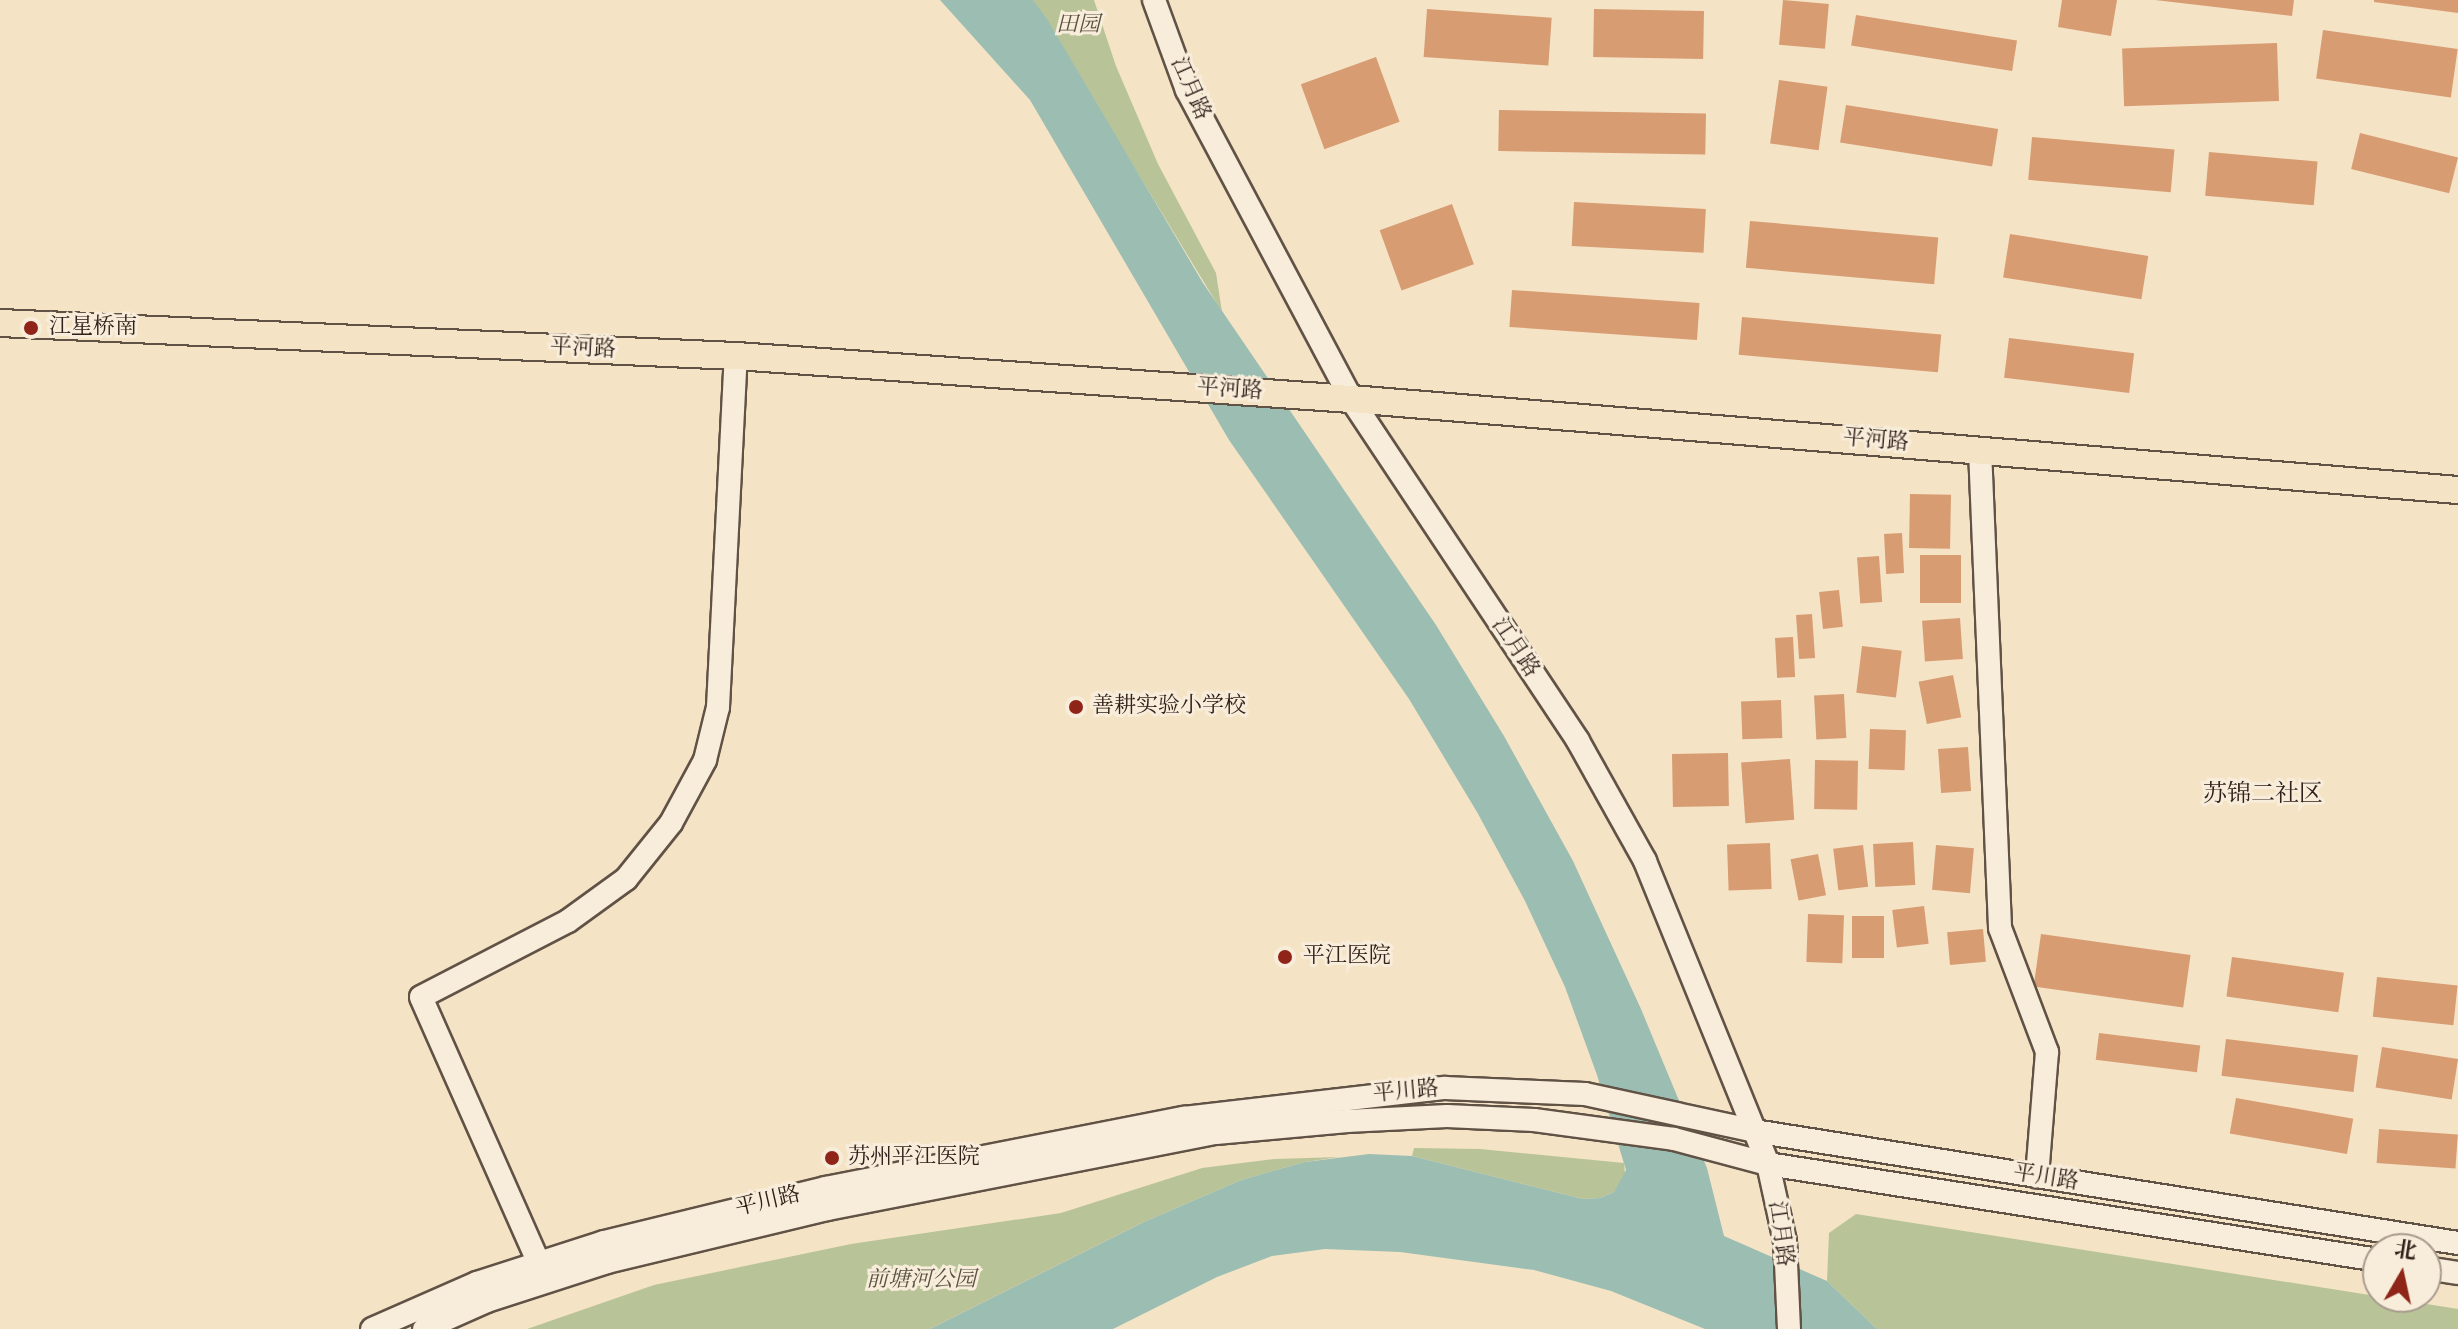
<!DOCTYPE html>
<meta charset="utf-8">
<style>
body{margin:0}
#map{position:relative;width:2458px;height:1329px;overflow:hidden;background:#f5e3c6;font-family:"Old Standard TT","Noto Serif SC",serif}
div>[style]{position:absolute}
.green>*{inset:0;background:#b8c498}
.water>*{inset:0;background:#9cbeb2}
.building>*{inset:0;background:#d79c72;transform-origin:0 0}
.roads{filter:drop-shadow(2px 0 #615246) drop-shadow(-2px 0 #615246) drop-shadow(0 2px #615246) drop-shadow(0 -2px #615246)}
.minor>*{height:22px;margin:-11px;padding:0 11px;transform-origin:11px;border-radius:11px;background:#f8edda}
.major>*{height:26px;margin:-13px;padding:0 13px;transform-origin:13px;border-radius:13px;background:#f5e3c6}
.dots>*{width:22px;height:22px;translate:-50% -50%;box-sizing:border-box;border:4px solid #f8edda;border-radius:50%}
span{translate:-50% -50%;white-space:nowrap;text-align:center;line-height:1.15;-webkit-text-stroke:6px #f8edda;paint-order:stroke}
.park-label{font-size:22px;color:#595240;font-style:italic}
.street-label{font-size:22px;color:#30211b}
.poi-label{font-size:22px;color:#30211b}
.left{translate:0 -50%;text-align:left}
.neighbourhood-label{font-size:24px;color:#30211b}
.north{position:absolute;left:2362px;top:1233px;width:80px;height:80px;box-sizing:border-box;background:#f8edda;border:2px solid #a89b8e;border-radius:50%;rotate:9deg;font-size:22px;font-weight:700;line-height:32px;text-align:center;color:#30211b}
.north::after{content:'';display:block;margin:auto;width:28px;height:36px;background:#8f2418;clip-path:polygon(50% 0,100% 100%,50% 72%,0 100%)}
</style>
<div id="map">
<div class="green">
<i style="clip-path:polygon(1033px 0,1094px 0,1116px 66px,1158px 164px,1216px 273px,1222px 312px)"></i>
<i style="clip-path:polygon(1414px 1148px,1480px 1149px,1624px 1163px,1625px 1175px,1614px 1192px,1600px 1198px,1583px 1199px,1412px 1156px)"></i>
<i style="clip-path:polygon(1339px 1157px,1305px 1162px,1241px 1180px,1144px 1222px,930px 1329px,527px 1329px,654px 1285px,851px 1244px,1061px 1213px,1202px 1168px,1275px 1159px)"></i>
<i style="clip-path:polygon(1856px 1214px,2458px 1309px,2458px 1329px,1877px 1329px,1827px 1281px,1829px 1233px)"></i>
</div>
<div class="water">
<i style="clip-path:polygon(940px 0,1033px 0,1047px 19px,1203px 283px,1436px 625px,1504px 736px,1573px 861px,1641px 1009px,1707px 1168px,1724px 1236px,1827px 1281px,1877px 1329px,1705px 1329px,1611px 1291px,1534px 1270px,1400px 1252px,1325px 1249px,1272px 1256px,1217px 1277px,1113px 1329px,930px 1329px,1144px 1222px,1241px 1180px,1305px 1162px,1369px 1154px,1412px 1156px,1583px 1199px,1600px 1198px,1614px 1192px,1626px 1170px,1597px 1075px,1565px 987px,1525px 901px,1477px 812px,1409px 699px,1229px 440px,1030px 100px)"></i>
</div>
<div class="building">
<i style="left:1783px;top:0;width:46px;height:45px;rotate:5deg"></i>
<i style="clip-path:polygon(2062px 0,2117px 0,2111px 36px,2058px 27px)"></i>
<i style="clip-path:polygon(2155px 0,2294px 0,2292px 16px)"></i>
<i style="clip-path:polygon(2374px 0,2458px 0,2458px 13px,2374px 2px)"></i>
<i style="left:1427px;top:9px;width:125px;height:48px;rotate:4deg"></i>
<i style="left:1594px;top:9px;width:110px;height:48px;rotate:1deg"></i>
<i style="left:1856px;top:15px;width:163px;height:31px;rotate:9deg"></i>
<i style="left:2323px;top:30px;width:136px;height:49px;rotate:8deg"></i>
<i style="left:2277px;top:43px;width:58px;height:155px;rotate:88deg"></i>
<i style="left:1376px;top:57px;width:69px;height:80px;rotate:70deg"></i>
<i style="left:1779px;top:80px;width:49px;height:64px;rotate:8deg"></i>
<i style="left:1846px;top:105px;width:154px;height:38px;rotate:9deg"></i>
<i style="left:1499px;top:110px;width:207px;height:41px;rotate:1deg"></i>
<i style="left:2360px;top:133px;width:101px;height:37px;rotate:14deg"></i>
<i style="left:2032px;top:137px;width:143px;height:43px;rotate:5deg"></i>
<i style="left:2209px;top:152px;width:109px;height:44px;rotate:5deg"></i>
<i style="left:1574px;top:202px;width:132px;height:44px;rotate:3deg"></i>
<i style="left:1452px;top:204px;width:64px;height:77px;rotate:70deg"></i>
<i style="left:1750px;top:221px;width:189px;height:47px;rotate:5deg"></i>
<i style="left:2010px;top:234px;width:140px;height:44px;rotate:9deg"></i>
<i style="left:1512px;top:290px;width:188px;height:37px;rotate:4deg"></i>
<i style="left:1742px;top:317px;width:200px;height:38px;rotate:5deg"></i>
<i style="left:2009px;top:338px;width:126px;height:40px;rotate:7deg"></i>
<i style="left:1910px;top:494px;width:41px;height:54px;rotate:1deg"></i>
<i style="left:1902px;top:533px;width:40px;height:18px;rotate:87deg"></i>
<i style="left:1920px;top:555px;width:41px;height:48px"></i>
<i style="left:1879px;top:556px;width:46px;height:22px;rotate:86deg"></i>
<i style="left:1839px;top:590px;width:37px;height:20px;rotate:84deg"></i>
<i style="left:1812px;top:614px;width:44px;height:16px;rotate:86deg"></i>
<i style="left:1960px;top:618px;width:41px;height:38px;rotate:86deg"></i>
<i style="left:1793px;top:637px;width:40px;height:18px;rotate:87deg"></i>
<i style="left:1862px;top:646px;width:40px;height:47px;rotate:7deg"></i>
<i style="left:1953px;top:675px;width:43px;height:35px;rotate:79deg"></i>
<i style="left:1844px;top:694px;width:44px;height:30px;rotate:87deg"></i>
<i style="left:1781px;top:700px;width:38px;height:40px;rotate:88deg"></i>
<i style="left:1870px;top:729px;width:36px;height:40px;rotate:2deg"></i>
<i style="left:1968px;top:747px;width:44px;height:30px;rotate:86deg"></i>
<i style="left:1728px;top:753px;width:53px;height:56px;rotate:89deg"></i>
<i style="left:1790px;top:759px;width:61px;height:49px;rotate:86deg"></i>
<i style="left:1815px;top:760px;width:43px;height:49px;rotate:1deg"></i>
<i style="left:1913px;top:842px;width:43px;height:40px;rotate:87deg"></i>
<i style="left:1770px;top:843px;width:46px;height:43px;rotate:88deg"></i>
<i style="left:1863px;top:845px;width:42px;height:30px;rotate:83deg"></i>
<i style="left:1936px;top:845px;width:38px;height:45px;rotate:5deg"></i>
<i style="left:1818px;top:854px;width:42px;height:28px;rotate:79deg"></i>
<i style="left:1924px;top:906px;width:38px;height:32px;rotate:83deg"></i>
<i style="left:1808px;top:914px;width:36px;height:48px;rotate:2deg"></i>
<i style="left:1852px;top:916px;width:32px;height:42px"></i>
<i style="left:1983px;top:929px;width:33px;height:36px;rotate:85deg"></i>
<i style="left:2041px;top:934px;width:151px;height:53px;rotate:8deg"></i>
<i style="left:2232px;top:957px;width:113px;height:40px;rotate:8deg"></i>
<i style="left:2377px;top:977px;width:81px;height:40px;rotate:6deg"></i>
<i style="left:2099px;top:1033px;width:102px;height:27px;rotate:7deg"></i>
<i style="left:2226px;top:1039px;width:133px;height:37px;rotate:7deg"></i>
<i style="left:2382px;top:1047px;width:77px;height:41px;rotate:9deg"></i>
<i style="left:2236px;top:1098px;width:119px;height:36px;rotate:10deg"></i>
<i style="left:2379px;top:1129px;width:79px;height:34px;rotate:4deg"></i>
</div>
<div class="roads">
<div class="minor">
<i style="left:1154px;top:0;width:96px;rotate:69.9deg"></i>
<i style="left:1187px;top:90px;width:350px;rotate:62deg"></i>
<i style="left:1351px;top:399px;width:410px;rotate:56.4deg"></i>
<i style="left:1578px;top:741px;width:137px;rotate:60.8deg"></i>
<i style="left:1645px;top:861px;width:327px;rotate:67.9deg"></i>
<i style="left:1768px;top:1164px;width:79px;rotate:77.6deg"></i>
<i style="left:1785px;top:1241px;width:88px;rotate:87.4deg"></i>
<i style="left:1980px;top:450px;width:478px;rotate:87.6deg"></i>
<i style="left:2000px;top:928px;width:133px;rotate:69.2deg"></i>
<i style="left:2047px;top:1052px;width:125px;rotate:94.6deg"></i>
<i style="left:2426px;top:1268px;width:32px;rotate:9deg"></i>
<i style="left:545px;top:1277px;width:306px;rotate:-113.9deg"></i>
<i style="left:421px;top:997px;width:165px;rotate:-27.3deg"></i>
<i style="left:568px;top:921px;width:72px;rotate:-35.9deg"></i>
<i style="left:626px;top:879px;width:72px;rotate:-51.2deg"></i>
<i style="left:671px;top:823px;width:72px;rotate:-61.6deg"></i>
<i style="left:705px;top:760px;width:55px;rotate:-76.2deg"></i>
<i style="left:718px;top:707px;width:351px;rotate:-87.1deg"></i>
<i style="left:372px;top:1329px;width:115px;rotate:-23.7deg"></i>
<i style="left:477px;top:1283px;width:133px;rotate:-17.9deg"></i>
<i style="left:604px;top:1242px;width:228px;rotate:-13.7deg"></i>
<i style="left:826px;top:1188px;width:365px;rotate:-11.1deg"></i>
<i style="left:1184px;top:1118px;width:263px;rotate:-6.6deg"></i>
<i style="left:1445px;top:1088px;width:140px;rotate:2.5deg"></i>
<i style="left:1585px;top:1094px;width:173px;rotate:12.3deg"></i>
<i style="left:1754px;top:1131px;width:713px;rotate:9.04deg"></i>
<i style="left:424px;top:1329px;width:69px;rotate:-24deg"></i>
<i style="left:487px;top:1301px;width:126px;rotate:-18deg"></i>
<i style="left:607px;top:1262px;width:226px;rotate:-13.5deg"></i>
<i style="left:827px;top:1209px;width:396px;rotate:-11.1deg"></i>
<i style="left:1216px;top:1133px;width:132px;rotate:-5.2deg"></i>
<i style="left:1347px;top:1121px;width:100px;rotate:-2.9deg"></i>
<i style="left:1447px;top:1116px;width:87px;rotate:2.6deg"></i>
<i style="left:1534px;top:1120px;width:141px;rotate:7.7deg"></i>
<i style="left:1674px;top:1139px;width:97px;rotate:14.9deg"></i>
<i style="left:1768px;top:1164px;width:618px;rotate:8.94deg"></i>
</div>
<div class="major">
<i style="left:0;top:323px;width:737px;rotate:2.57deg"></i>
<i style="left:736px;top:356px;width:617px;rotate:4deg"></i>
<i style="left:1351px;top:399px;width:1111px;rotate:4.7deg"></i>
</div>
</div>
<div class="dots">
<i style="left:31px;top:328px;background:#8f2418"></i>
<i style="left:1076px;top:707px;background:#8f2418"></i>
<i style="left:1285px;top:957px;background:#8f2418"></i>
<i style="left:832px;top:1158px;background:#8f2418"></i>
</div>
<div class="park-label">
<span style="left:1078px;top:26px">田园</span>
<span style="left:921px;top:1281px">前塘河公园</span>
</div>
<div class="street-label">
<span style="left:1190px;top:89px;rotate:66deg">江月路</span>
<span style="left:583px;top:349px;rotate:3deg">平河路</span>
<span style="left:1230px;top:390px;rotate:4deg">平河路</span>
<span style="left:1876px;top:441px;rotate:5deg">平河路</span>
<span style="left:1515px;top:648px;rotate:56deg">江月路</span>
<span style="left:1406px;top:1092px;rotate:-5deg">平川路</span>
<span style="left:2046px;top:1178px;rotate:9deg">平川路</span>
<span style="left:768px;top:1202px;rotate:-13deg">平川路</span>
<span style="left:1780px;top:1234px;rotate:82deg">江月路</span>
</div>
<div class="poi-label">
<span class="left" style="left:49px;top:328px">江星桥南</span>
<span class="left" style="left:1092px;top:707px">善耕实验小学校</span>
<span class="left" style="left:1303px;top:957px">平江医院</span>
<span class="left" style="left:848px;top:1158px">苏州平江医院</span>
</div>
<div class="neighbourhood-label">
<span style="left:2263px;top:796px">苏锦二社区</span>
</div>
<div class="north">北</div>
</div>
